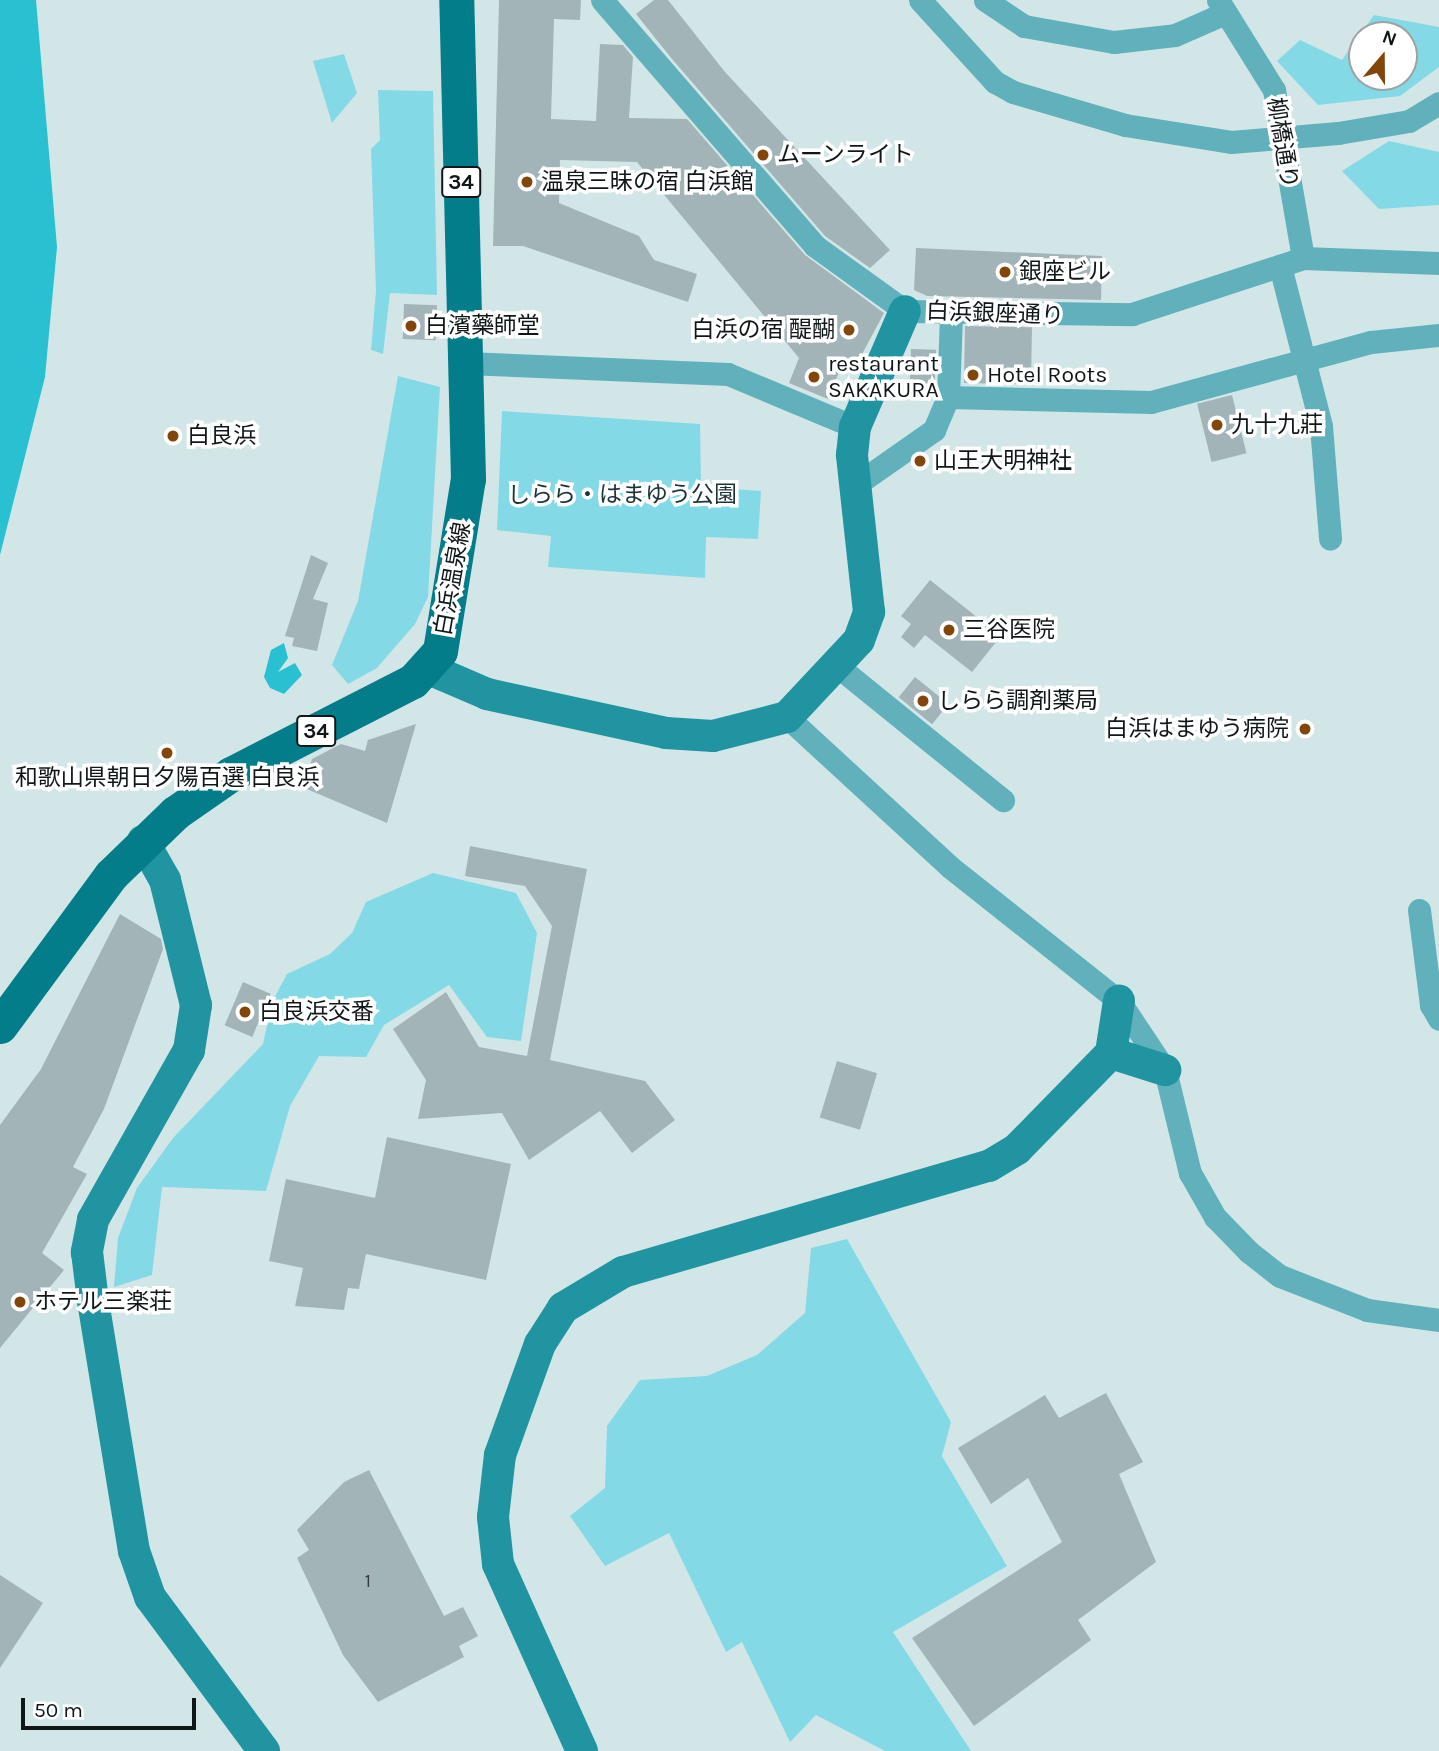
<!DOCTYPE html>
<meta charset="utf-8">
<style>
body{margin:0}
#map{position:relative;width:1439px;height:1751px;overflow:hidden;background:#d2e6e8;font-family:Karla,"Noto Sans JP",sans-serif}
div>[style]{position:absolute}
.green>*{inset:0;background:#83dae6}
.water>*{inset:0;background:#29c1d2}
.building>*{inset:0;background:#a2b4b7;transform-origin:0 0}
.street>*{height:23px;margin:-11.5px;padding:0 11.5px;transform-origin:11.5px;border-radius:11.5px;background:#60b1bc}
.secondary>*{height:32px;margin:-16px;padding:0 16px;transform-origin:16px;border-radius:16px;background:#2094a1}
.primary>*{height:35px;margin:-17.5px;padding:0 17.5px;transform-origin:17.5px;border-radius:17.5px;background:#027d89}
.street-bridge>*{height:23px;margin:-11.5px;padding:0 11.5px;transform-origin:11.5px;border-radius:11.5px;background:#60b1bc}
.dots>*{width:19px;height:19px;translate:-50% -50%;box-sizing:border-box;border:4px solid #fff;border-radius:50%}
span{translate:-50% -50%;white-space:nowrap;text-align:center;line-height:1.15;-webkit-text-stroke:7px #fff;paint-order:stroke}
.number-label{font-size:19px;color:#343e40}
.number-label span{-webkit-text-stroke-width:0}
.shield-label span{padding:2px 5px;background:#fff;border:2px solid;border-radius:5px;-webkit-text-stroke-width:0}
.shield-label{font-size:21px;color:#101718;font-weight:700}
.street-label{font-size:23px;color:#101718}
.poi-label{font-size:23px;color:#101718}
.left{translate:0 -50%;text-align:left}
.right{translate:-100% -50%;text-align:right}
.park-label{font-size:23px;color:#1b3236}
.north{position:absolute;left:1348px;top:21px;width:70px;height:70px;box-sizing:border-box;background:#fff;border:2px solid #9fa2a3;border-radius:50%;rotate:20deg;font-size:19px;font-weight:700;line-height:28px;text-align:center;color:#101718}
.north::after{content:'';display:block;margin:auto;width:24px;height:32px;background:#844608;clip-path:polygon(50% 0,100% 100%,50% 72%,0 100%)}
.scale{position:absolute;left:21px;top:1698px;width:175px;height:32px;box-sizing:border-box;border:4px solid #101718;border-top:0;padding-left:9px;font-size:21px;line-height:24px;white-space:nowrap;color:#101718;-webkit-text-stroke:5px #fff;paint-order:stroke}
</style>
<div id="map">
<div class="green">
<i style="clip-path:polygon(evenodd,1374px 15px,1439px 27px,1439px 67px,1400px 96px,1318px 105px,1277px 61px,1300px 40px,1342px 60px,1374px 15px,1362px 35px,1404px 35px,1404px 77px,1362px 77px,1362px 35px)"></i>
<i style="clip-path:polygon(344px 54px,357px 93px,332px 123px,313px 61px)"></i>
<i style="clip-path:polygon(378px 90px,433px 91px,437px 295px,390px 293px,383px 354px,371px 350px,376px 291px,371px 149px,380px 140px)"></i>
<i style="clip-path:polygon(1389px 141px,1439px 152px,1439px 205px,1379px 209px,1342px 171px)"></i>
<i style="clip-path:polygon(398px 376px,440px 387px,428px 597px,415px 624px,377px 668px,348px 684px,332px 665px,358px 601px)"></i>
<i style="clip-path:polygon(502px 411px,700px 424px,701px 487px,761px 491px,758px 539px,706px 537px,705px 578px,548px 567px,551px 536px,497px 530px)"></i>
<i style="clip-path:polygon(433px 873px,516px 893px,537px 933px,521px 1041px,487px 1037px,449px 985px,384px 1025px,366px 1057px,319px 1056px,290px 1106px,266px 1191px,162px 1187px,152px 1275px,114px 1287px,118px 1238px,137px 1188px,173px 1138px,263px 1044px,272px 1002px,287px 974px,330px 954px,352px 933px,366px 902px)"></i>
<i style="clip-path:polygon(847px 1239px,951px 1422px,942px 1456px,1007px 1566px,893px 1632px,971px 1751px,885px 1751px,816px 1715px,790px 1742px,742px 1642px,726px 1652px,669px 1533px,605px 1566px,570px 1516px,605px 1488px,607px 1426px,640px 1380px,707px 1376px,757px 1355px,805px 1313px,811px 1248px)"></i>
</div>
<div class="water">
<i style="clip-path:polygon(0 0,36px 0,57px 247px,45px 377px,0 555px)"></i>
<i style="clip-path:polygon(284px 643px,288px 658px,278px 672px,295px 663px,302px 675px,284px 694px,270px 688px,264px 677px,271px 650px)"></i>
</div>
<div class="building">
<i style="clip-path:polygon(499px 0,581px 0,580px 20px,554px 19px,551px 119px,596px 121px,600px 44px,623px 45px,633px 57px,629px 118px,687px 119px,805px 255px,884px 313px,852px 373px,841px 367px,828px 399px,789px 383px,799px 358px,637px 162px,560px 160px,559px 203px,639px 236px,654px 260px,697px 274px,688px 302px,523px 246px,493px 246px)"></i>
<i style="clip-path:polygon(654px 0,668px 0,725px 72px,890px 250px,870px 268px,825px 236px,672px 59px,636px 14px)"></i>
<i style="clip-path:polygon(916px 248px,1102px 256px,1101px 300px,927px 296px,914px 290px)"></i>
<i style="left:404px;top:304px;width:33px;height:35px;rotate:2deg"></i>
<i style="left:965px;top:326px;width:67px;height:57px;rotate:1deg"></i>
<i style="left:911px;top:349px;width:25px;height:37px;rotate:2deg"></i>
<i style="left:1232px;top:395px;width:60px;height:36px;rotate:76deg"></i>
<i style="clip-path:polygon(311px 555px,328px 563px,313px 599px,328px 603px,317px 651px,292px 646px,294px 638px,285px 636px)"></i>
<i style="clip-path:polygon(930px 580px,1001px 636px,972px 672px,925px 635px,914px 648px,901px 637px,911px 624px,901px 616px)"></i>
<i style="left:915px;top:677px;width:43px;height:26px;rotate:39deg"></i>
<i style="clip-path:polygon(416px 724px,387px 823px,302px 787px,312px 759px,341px 744px,365px 751px,368px 740px)"></i>
<i style="clip-path:polygon(470px 846px,587px 869px,550px 1060px,645px 1081px,675px 1120px,632px 1153px,600px 1111px,529px 1160px,502px 1113px,418px 1119px,426px 1080px,393px 1029px,446px 992px,479px 1047px,527px 1056px,552px 926px,525px 886px,465px 876px)"></i>
<i style="clip-path:polygon(120px 914px,161px 939px,163px 949px,104px 1109px,73px 1167px,87px 1174px,42px 1253px,64px 1270px,0 1348px,0 1125px,41px 1069px)"></i>
<i style="left:243px;top:982px;width:30px;height:47px;rotate:23deg"></i>
<i style="left:837px;top:1061px;width:42px;height:59px;rotate:17deg"></i>
<i style="clip-path:polygon(387px 1137px,511px 1164px,486px 1280px,366px 1254px,359px 1289px,348px 1288px,344px 1310px,295px 1306px,303px 1268px,269px 1261px,286px 1179px,375px 1198px)"></i>
<i style="clip-path:polygon(1106px 1393px,1143px 1462px,1119px 1474px,1156px 1562px,1078px 1620px,1091px 1640px,974px 1726px,912px 1638px,1062px 1542px,1028px 1478px,991px 1504px,958px 1448px,1045px 1395px,1059px 1418px)"></i>
<i style="clip-path:polygon(369px 1470px,444px 1616px,463px 1607px,478px 1636px,459px 1646px,464px 1657px,378px 1702px,343px 1655px,297px 1558px,309px 1550px,297px 1530px,344px 1482px)"></i>
<i style="clip-path:polygon(0 1575px,43px 1603px,0 1668px)"></i>
</div>
<div class="street">
<i style="left:602px;top:0;width:325px;rotate:49.1deg"></i>
<i style="left:815px;top:246px;width:111px;rotate:35.8deg"></i>
<i style="left:905px;top:311px;width:227px;rotate:0.8deg"></i>
<i style="left:1132px;top:314px;width:180px;rotate:-18.1deg"></i>
<i style="left:1303px;top:258px;width:136px;rotate:2.1deg"></i>
<i style="left:920px;top:0;width:111px;rotate:47.6deg"></i>
<i style="left:995px;top:82px;width:21px;rotate:29deg"></i>
<i style="left:1013px;top:92px;width:117px;rotate:16.4deg"></i>
<i style="left:1125px;top:125px;width:107px;rotate:9.1deg"></i>
<i style="left:985px;top:0;width:47px;rotate:33.7deg"></i>
<i style="left:1024px;top:26px;width:91px;rotate:10.1deg"></i>
<i style="left:1114px;top:42px;width:61px;rotate:-6.5deg"></i>
<i style="left:1175px;top:35px;width:55px;rotate:-23.7deg"></i>
<i style="left:1218px;top:0;width:106px;rotate:58.1deg"></i>
<i style="left:1274px;top:90px;width:170px;rotate:80.2deg"></i>
<i style="left:1338px;top:133px;width:72px;rotate:-9.6deg"></i>
<i style="left:1409px;top:121px;width:35px;rotate:-31deg"></i>
<i style="left:1280px;top:266px;width:165px;rotate:75.6deg"></i>
<i style="left:1321px;top:426px;width:113px;rotate:85.4deg"></i>
<i style="left:466px;top:363px;width:262px;rotate:2.4deg"></i>
<i style="left:728px;top:374px;width:138px;rotate:22.7deg"></i>
<i style="left:948px;top:397px;width:203px;rotate:1.4deg"></i>
<i style="left:1151px;top:402px;width:228px;rotate:-15.3deg"></i>
<i style="left:1371px;top:342px;width:68px;rotate:-5.9deg"></i>
<i style="left:854px;top:486px;width:98px;rotate:-35deg"></i>
<i style="left:934px;top:430px;width:36px;rotate:-67deg"></i>
<i style="left:948px;top:397px;width:83px;rotate:-87.9deg"></i>
<i style="left:836px;top:665px;width:215px;rotate:39deg"></i>
<i style="left:787px;top:717px;width:222px;rotate:42.6deg"></i>
<i style="left:950px;top:867px;width:216px;rotate:38.4deg"></i>
<i style="left:1119px;top:1001px;width:83px;rotate:56.3deg"></i>
<i style="left:1165px;top:1070px;width:106px;rotate:76.4deg"></i>
<i style="left:1190px;top:1173px;width:51px;rotate:60.4deg"></i>
<i style="left:1215px;top:1217px;width:49px;rotate:45.8deg"></i>
<i style="left:1249px;top:1252px;width:39px;rotate:38deg"></i>
<i style="left:1280px;top:1276px;width:93px;rotate:21.3deg"></i>
<i style="left:1367px;top:1310px;width:73px;rotate:7.9deg"></i>
<i style="left:1419px;top:910px;width:96px;rotate:82.8deg"></i>
<i style="left:1431px;top:1005px;width:16px;rotate:60deg"></i>
</div>
<div class="secondary">
<i style="left:429px;top:669px;width:63px;rotate:23.3deg"></i>
<i style="left:487px;top:694px;width:183px;rotate:12.3deg"></i>
<i style="left:666px;top:733px;width:47px;rotate:3.7deg"></i>
<i style="left:713px;top:736px;width:76px;rotate:-14.4deg"></i>
<i style="left:787px;top:717px;width:105px;rotate:-46.9deg"></i>
<i style="left:859px;top:640px;width:30px;rotate:-70deg"></i>
<i style="left:869px;top:612px;width:158px;rotate:-96.2deg"></i>
<i style="left:852px;top:455px;width:28px;rotate:-84deg"></i>
<i style="left:855px;top:427px;width:126px;rotate:-66.7deg"></i>
<i style="left:143px;top:841px;width:45px;rotate:60.6deg"></i>
<i style="left:165px;top:880px;width:129px;rotate:76.1deg"></i>
<i style="left:196px;top:1005px;width:46px;rotate:98.8deg"></i>
<i style="left:189px;top:1050px;width:195px;rotate:119.5deg"></i>
<i style="left:93px;top:1220px;width:33px;rotate:101deg"></i>
<i style="left:87px;top:1252px;width:49px;rotate:83deg"></i>
<i style="left:93px;top:1301px;width:253px;rotate:80.7deg"></i>
<i style="left:134px;top:1551px;width:49px;rotate:70.8deg"></i>
<i style="left:150px;top:1597px;width:192px;rotate:53.5deg"></i>
<i style="left:1111px;top:1053px;width:57px;rotate:17.5deg"></i>
<i style="left:582px;top:1751px;width:205px;rotate:-114.2deg"></i>
<i style="left:498px;top:1564px;width:47px;rotate:-96.1deg"></i>
<i style="left:493px;top:1517px;width:62px;rotate:-83.6deg"></i>
<i style="left:500px;top:1455px;width:118px;rotate:-70.2deg"></i>
<i style="left:540px;top:1344px;width:43px;rotate:-57.4deg"></i>
<i style="left:563px;top:1308px;width:70px;rotate:-31deg"></i>
<i style="left:623px;top:1272px;width:381px;rotate:-16.2deg"></i>
<i style="left:989px;top:1166px;width:33px;rotate:-31deg"></i>
<i style="left:1017px;top:1149px;width:134px;rotate:-45.6deg"></i>
<i style="left:1111px;top:1053px;width:53px;rotate:-81.3deg"></i>
</div>
<div class="primary">
<i style="left:0;top:1026px;width:187px;rotate:-53.7deg"></i>
<i style="left:111px;top:875px;width:89px;rotate:-44.1deg"></i>
<i style="left:175px;top:813px;width:68px;rotate:-34.9deg"></i>
<i style="left:231px;top:774px;width:204px;rotate:-27.1deg"></i>
<i style="left:413px;top:681px;width:40px;rotate:-48deg"></i>
<i style="left:440px;top:651px;width:174px;rotate:-80.8deg"></i>
<i style="left:468px;top:479px;width:479px;rotate:-91.4deg"></i>
</div>
<div class="street-bridge">
<i style="left:1231px;top:142px;width:107px;rotate:-4.8deg"></i>
</div>
<div class="dots">
<i style="left:763px;top:155px;background:#844608"></i>
<i style="left:527px;top:182px;background:#844608"></i>
<i style="left:1005px;top:272px;background:#844608"></i>
<i style="left:411px;top:326px;background:#844608"></i>
<i style="left:849px;top:330px;background:#844608"></i>
<i style="left:973px;top:375px;background:#844608"></i>
<i style="left:814px;top:377px;background:#844608"></i>
<i style="left:1217px;top:425px;background:#844608"></i>
<i style="left:173px;top:436px;background:#844608"></i>
<i style="left:920px;top:461px;background:#844608"></i>
<i style="left:949px;top:630px;background:#844608"></i>
<i style="left:923px;top:701px;background:#844608"></i>
<i style="left:1305px;top:729px;background:#844608"></i>
<i style="left:167px;top:753px;background:#844608"></i>
<i style="left:245px;top:1012px;background:#844608"></i>
<i style="left:20px;top:1302px;background:#844608"></i>
</div>
<div class="number-label">
<span style="left:368px;top:1582px">1</span>
</div>
<div class="shield-label">
<span style="left:461px;top:182px">34</span>
<span style="left:316px;top:731px">34</span>
</div>
<div class="street-label">
<span style="left:1282px;top:143px;rotate:81deg">柳橋通り</span>
<span style="left:995px;top:314px;rotate:2deg">白浜銀座通り</span>
<span style="left:453px;top:579px;rotate:-80deg">白浜温泉線</span>
</div>
<div class="poi-label">
<span class="left" style="left:777px;top:155px">ムーンライト</span>
<span class="left" style="left:541px;top:182px">温泉三昧の宿 白浜館</span>
<span class="left" style="left:1019px;top:272px">銀座ビル</span>
<span class="left" style="left:425px;top:326px">白濱藥師堂</span>
<span class="right" style="left:835px;top:330px">白浜の宿 醍醐</span>
<span class="left" style="left:828px;top:377px">restaurant<br>SAKAKURA</span>
<span class="left" style="left:987px;top:375px">Hotel Roots</span>
<span class="left" style="left:1231px;top:425px">九十九莊</span>
<span class="left" style="left:187px;top:436px">白良浜</span>
<span class="left" style="left:934px;top:461px">山王大明神社</span>
<span class="left" style="left:963px;top:630px">三谷医院</span>
<span class="left" style="left:937px;top:701px">しらら調剤薬局</span>
<span class="right" style="left:1289px;top:729px">白浜はまゆう病院</span>
<span style="left:167px;top:778px">和歌山県朝日夕陽百選 白良浜</span>
<span class="left" style="left:259px;top:1012px">白良浜交番</span>
<span class="left" style="left:34px;top:1302px">ホテル三楽荘</span>
</div>
<div class="park-label">
<span style="left:622px;top:495px">しらら・はまゆう公園</span>
</div>
<div class="north">N</div>
<div class="scale">50 m</div>
</div>
